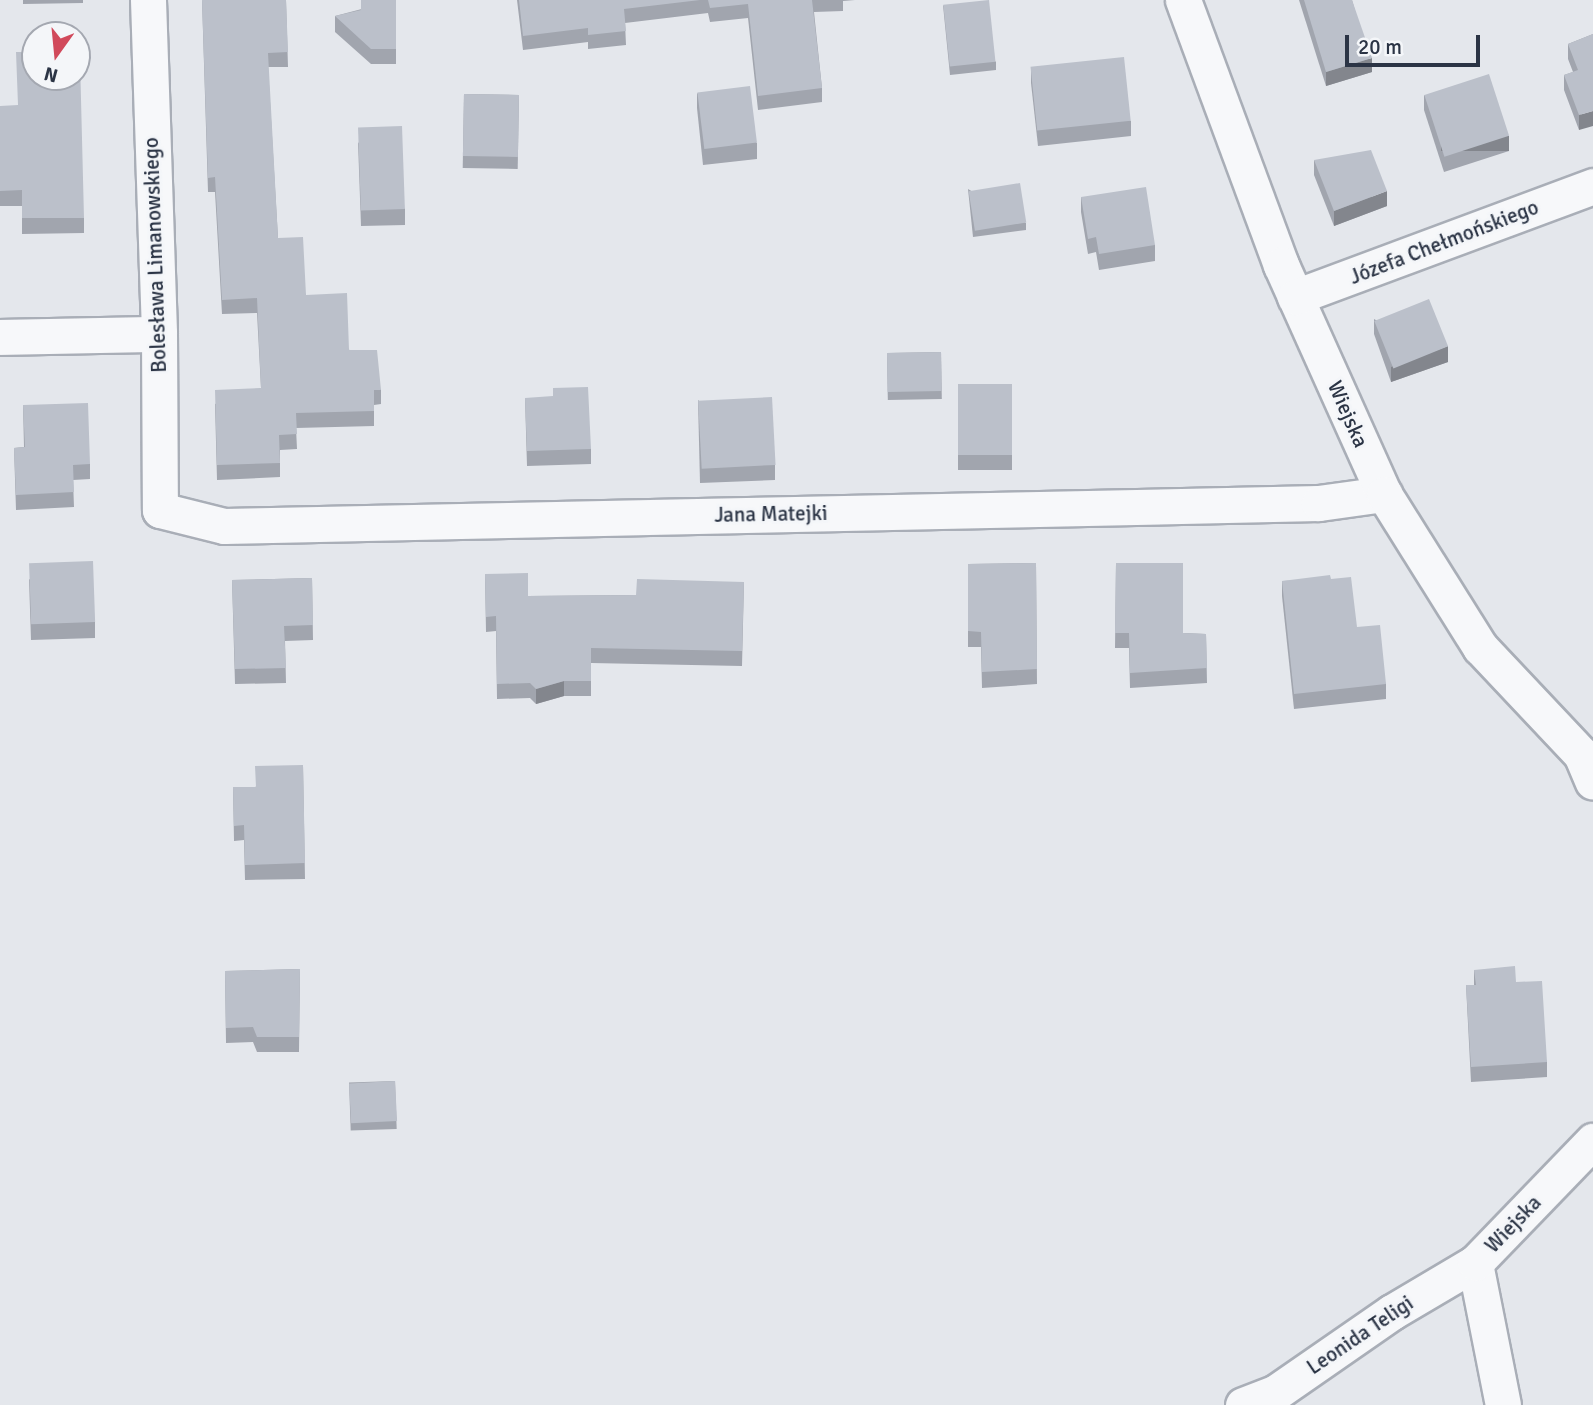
<!DOCTYPE html>
<meta charset="utf-8">
<style>
body{margin:0}
#map{position:relative;width:1593px;height:1405px;overflow:hidden;background:#e4e7ec;font-family:Signika,sans-serif}
div>[style]{position:absolute}
.roads{filter:drop-shadow(2px 0 #a9aeb7) drop-shadow(-2px 0 #a9aeb7) drop-shadow(0 2px #a9aeb7) drop-shadow(0 -2px #a9aeb7)}
.street>*{height:35px;margin:-17.5px;padding:0 17.5px;transform-origin:17.5px;border-radius:17.5px;background:#f7f8fa}
.wall>*{inset:0;background:#a1a5ae;transform-origin:0 0}
.shaded-wall>*{inset:0;background:#83868d;transform-origin:0 0}
.building>*{inset:0;background:#bbc0ca;transform-origin:0 0}
span{translate:-50% -50%;white-space:nowrap;text-align:center;line-height:1.15;-webkit-text-stroke:6px #f4f6f9;paint-order:stroke}
.street-label{font-size:21px;color:#2b3445}
.north{position:absolute;left:21px;top:21px;width:70px;height:70px;box-sizing:border-box;background:#f4f6f9;border:2px solid #a4a8b1;border-radius:50%;rotate:195deg;font-size:19px;font-weight:700;line-height:28px;text-align:center;color:#2b3445}
.north::after{content:'';display:block;margin:auto;width:24px;height:32px;background:#d1495b;clip-path:polygon(50% 0,100% 100%,50% 72%,0 100%)}
.scale{position:absolute;left:1345px;top:35px;width:135px;height:32px;box-sizing:border-box;border:4px solid #2b3445;border-top:0;padding-left:9px;font-size:21px;line-height:24px;white-space:nowrap;color:#2b3445;-webkit-text-stroke:5px #f4f6f9;paint-order:stroke}
</style>
<div id="map">
<div class="roads">
<div class="street">
<i style="left:148px;top:0;width:334px;rotate:88.1deg"></i>
<i style="left:159px;top:334px;width:176px;rotate:89.7deg"></i>
<i style="left:160px;top:510px;width:66px;rotate:14deg"></i>
<i style="left:224px;top:526px;width:1095px;rotate:-1.2deg"></i>
<i style="left:1319px;top:503px;width:66px;rotate:-7.9deg"></i>
<i style="left:1183px;top:0;width:283px;rotate:69.7deg"></i>
<i style="left:1281px;top:265px;width:251px;rotate:65.8deg"></i>
<i style="left:1384px;top:494px;width:181px;rotate:57.9deg"></i>
<i style="left:1480px;top:647px;width:147px;rotate:46.7deg"></i>
<i style="left:1581px;top:754px;width:30px;rotate:67deg"></i>
<i style="left:1295px;top:297px;width:318px;rotate:-20.4deg"></i>
<i style="left:0;top:337px;width:159px;rotate:-1.1deg"></i>
<i style="left:1243px;top:1405px;width:34px;rotate:-21deg"></i>
<i style="left:1275px;top:1393px;width:142px;rotate:-34.7deg"></i>
<i style="left:1392px;top:1312px;width:96px;rotate:-30.6deg"></i>
<i style="left:1503px;top:1405px;width:145px;rotate:-101.2deg"></i>
<i style="left:1475px;top:1263px;width:170px;rotate:-46deg"></i>
</div>
</div>
<div class="wall">
<i style="clip-path:polygon(23px 0,83px 0,83px 3px,23px 4px)"></i>
<i style="clip-path:polygon(202px 0,286px 0,288px 67px,268px 67px,278px 238px,306px 295px,381px 390px,381px 404px,374px 405px,374px 426px,296px 428px,297px 449px,280px 450px,280px 477px,217px 480px,215px 404px,261px 388px,257px 313px,222px 314px,215px 192px,208px 192px)"></i>
<i style="clip-path:polygon(396px 0,396px 64px,371px 64px,335px 32px,335px 16px)"></i>
<i style="clip-path:polygon(517px 0,855px 0,843px 1px,843px 11px,814px 12px,822px 88px,822px 102px,758px 110px,748px 18px,710px 22px,708px 13px,625px 23px,626px 45px,588px 49px,588px 42px,523px 50px)"></i>
<i style="clip-path:polygon(1299px 0,1352px 0,1372px 72px,1326px 86px)"></i>
<i style="clip-path:polygon(943px 5px,996px 62px,996px 70px,950px 75px)"></i>
<i style="clip-path:polygon(1593px 34px,1579px 130px,1564px 90px,1564px 75px,1573px 72px,1568px 59px,1568px 44px)"></i>
<i style="clip-path:polygon(1031px 68px,1131px 121px,1131px 136px,1038px 146px,1031px 83px)"></i>
<i style="clip-path:polygon(697px 93px,757px 143px,757px 159px,703px 165px,697px 108px)"></i>
<i style="left:464px;top:94px;width:55px;height:74px;rotate:1deg"></i>
<i style="clip-path:polygon(1424px 95px,1509px 151px,1444px 172px,1424px 110px)"></i>
<i style="clip-path:polygon(0 106px,84px 218px,84px 233px,22px 234px,22px 206px,0 206px)"></i>
<i style="clip-path:polygon(358px 142px,405px 209px,405px 225px,361px 226px)"></i>
<i style="clip-path:polygon(1314px 160px,1387px 206px,1334px 226px,1314px 175px)"></i>
<i style="clip-path:polygon(968px 189px,1026px 223px,1026px 230px,973px 237px)"></i>
<i style="clip-path:polygon(1081px 197px,1155px 245px,1155px 261px,1099px 270px,1096px 252px,1088px 254px,1081px 212px)"></i>
<i style="clip-path:polygon(1374px 319px,1448px 362px,1391px 382px,1374px 334px)"></i>
<i style="left:941px;top:352px;width:47px;height:54px;rotate:89deg"></i>
<i style="left:958px;top:384px;width:54px;height:86px"></i>
<i style="clip-path:polygon(525px 398px,591px 449px,591px 464px,527px 466px)"></i>
<i style="clip-path:polygon(698px 400px,775px 465px,775px 480px,700px 483px)"></i>
<i style="clip-path:polygon(23px 405px,90px 464px,90px 479px,73px 480px,74px 507px,16px 510px,14px 448px,24px 447px)"></i>
<i style="clip-path:polygon(1036px 563px,1037px 684px,982px 688px,981px 647px,968px 647px,968px 564px)"></i>
<i style="clip-path:polygon(1116px 563px,1183px 633px,1206px 634px,1207px 683px,1130px 688px,1129px 648px,1115px 648px)"></i>
<i style="clip-path:polygon(485px 574px,528px 596px,636px 595px,744px 582px,742px 666px,591px 663px,591px 696px,564px 696px,536px 704px,530px 698px,497px 699px,496px 631px,486px 632px)"></i>
<i style="clip-path:polygon(312px 578px,313px 640px,285px 641px,286px 683px,235px 684px,232px 580px)"></i>
<i style="clip-path:polygon(29px 579px,95px 622px,95px 638px,31px 640px)"></i>
<i style="clip-path:polygon(1331px 579px,1386px 684px,1386px 699px,1294px 709px,1282px 596px,1282px 581px)"></i>
<i style="clip-path:polygon(303px 765px,305px 879px,245px 880px,244px 840px,234px 841px,233px 787px,255px 787px)"></i>
<i style="clip-path:polygon(300px 969px,299px 1052px,257px 1052px,253px 1042px,226px 1043px,225px 971px)"></i>
<i style="clip-path:polygon(1474px 970px,1516px 982px,1547px 1062px,1547px 1077px,1471px 1082px,1466px 985px,1474px 985px)"></i>
<i style="left:395px;top:1081px;width:48px;height:46px;rotate:88deg"></i>
</div>
<div class="shaded-wall">
<i style="clip-path:polygon(1372px 58px,1372px 72px,1326px 86px,1326px 72px)"></i>
<i style="clip-path:polygon(1593px 111px,1593px 126px,1579px 130px,1579px 115px)"></i>
<i style="left:1509px;top:136px;width:15px;height:68px;rotate:90deg"></i>
<i style="clip-path:polygon(1387px 191px,1387px 206px,1334px 226px,1334px 211px)"></i>
<i style="clip-path:polygon(1448px 346px,1448px 362px,1391px 382px,1391px 367px)"></i>
<i style="clip-path:polygon(564px 681px,564px 696px,536px 704px,536px 689px)"></i>
</div>
<div class="building">
<i style="clip-path:polygon(202px 0,286px 0,288px 52px,268px 53px,278px 238px,303px 237px,306px 295px,347px 293px,349px 350px,377px 350px,381px 390px,374px 390px,374px 411px,296px 413px,297px 434px,279px 435px,280px 463px,217px 465px,215px 390px,261px 388px,257px 298px,222px 300px,215px 177px,208px 178px)"></i>
<i style="clip-path:polygon(361px 0,396px 0,396px 49px,371px 49px,335px 16px,361px 10px)"></i>
<i style="clip-path:polygon(519px 0,700px 0,624px 9px,626px 31px,588px 35px,588px 28px,523px 36px)"></i>
<i style="clip-path:polygon(708px 0,812px 0,822px 88px,758px 96px,748px 4px,710px 8px)"></i>
<i style="left:989px;top:0;width:62px;height:46px;rotate:84deg"></i>
<i style="clip-path:polygon(1304px 0,1352px 0,1372px 58px,1326px 72px)"></i>
<i style="clip-path:polygon(1593px 34px,1593px 111px,1579px 115px,1564px 75px,1578px 70px,1568px 44px)"></i>
<i style="clip-path:polygon(16px 52px,35px 52px,35px 77px,77px 77px,77px 59px,80px 59px,84px 218px,22px 218px,22px 190px,0 191px,0 106px,18px 105px)"></i>
<i style="left:1124px;top:57px;width:64px;height:94px;rotate:84deg"></i>
<i style="left:1489px;top:74px;width:65px;height:68px;rotate:72deg"></i>
<i style="left:750px;top:86px;width:57px;height:53px;rotate:83deg"></i>
<i style="left:464px;top:94px;width:55px;height:62px;rotate:1deg"></i>
<i style="left:402px;top:126px;width:83px;height:44px;rotate:88deg"></i>
<i style="clip-path:polygon(1371px 150px,1387px 191px,1334px 211px,1314px 160px)"></i>
<i style="left:1020px;top:183px;width:40px;height:52px;rotate:81deg"></i>
<i style="clip-path:polygon(1146px 187px,1155px 245px,1099px 254px,1096px 237px,1088px 239px,1081px 197px)"></i>
<i style="left:1429px;top:299px;width:51px;height:59px;rotate:68deg"></i>
<i style="left:941px;top:352px;width:39px;height:54px;rotate:89deg"></i>
<i style="left:958px;top:384px;width:54px;height:71px"></i>
<i style="clip-path:polygon(588px 387px,591px 449px,527px 451px,525px 398px,553px 396px,553px 388px)"></i>
<i style="left:772px;top:397px;width:68px;height:74px;rotate:87deg"></i>
<i style="clip-path:polygon(88px 403px,90px 464px,73px 465px,74px 492px,16px 495px,14px 448px,25px 447px,23px 405px)"></i>
<i style="left:93px;top:561px;width:61px;height:64px;rotate:88deg"></i>
<i style="clip-path:polygon(1036px 563px,1037px 669px,982px 672px,981px 632px,968px 631px,968px 564px)"></i>
<i style="clip-path:polygon(1116px 563px,1183px 563px,1183px 633px,1206px 634px,1207px 668px,1130px 673px,1129px 633px,1115px 633px)"></i>
<i style="clip-path:polygon(528px 573px,528px 596px,636px 595px,637px 579px,744px 582px,742px 651px,591px 648px,591px 681px,564px 681px,536px 689px,530px 683px,497px 684px,496px 616px,486px 617px,485px 574px)"></i>
<i style="clip-path:polygon(1330px 575px,1331px 579px,1351px 577px,1357px 627px,1380px 625px,1386px 684px,1294px 694px,1282px 581px)"></i>
<i style="clip-path:polygon(312px 578px,313px 625px,284px 626px,286px 668px,235px 669px,232px 580px)"></i>
<i style="clip-path:polygon(303px 765px,305px 863px,245px 865px,244px 825px,234px 826px,233px 787px,256px 787px,255px 766px)"></i>
<i style="clip-path:polygon(1515px 966px,1516px 982px,1542px 981px,1547px 1062px,1471px 1067px,1466px 985px,1476px 985px,1474px 970px)"></i>
<i style="clip-path:polygon(300px 969px,299px 1037px,257px 1037px,253px 1027px,226px 1028px,225px 971px)"></i>
<i style="left:395px;top:1081px;width:40px;height:46px;rotate:87deg"></i>
</div>
<div class="street-label">
<span style="left:1444px;top:242px;rotate:-21deg">Józefa Chełmońskiego</span>
<span style="left:155px;top:255px;rotate:-92deg">Bolesława Limanowskiego</span>
<span style="left:1348px;top:414px;rotate:66deg">Wiejska</span>
<span style="left:771px;top:514px;rotate:-1deg">Jana Matejki</span>
<span style="left:1513px;top:1224px;rotate:-46deg">Wiejska</span>
<span style="left:1360px;top:1335px;rotate:-34deg">Leonida Teligi</span>
</div>
<div class="north">N</div>
<div class="scale">20 m</div>
</div>
